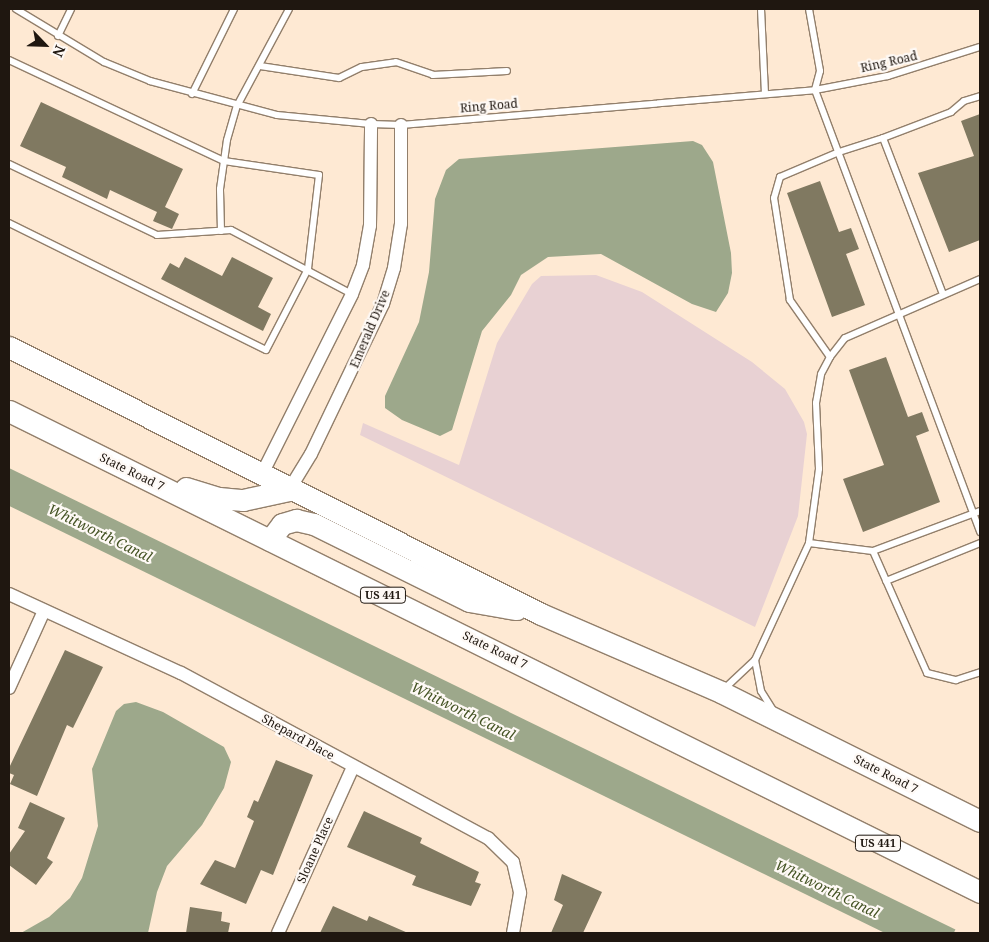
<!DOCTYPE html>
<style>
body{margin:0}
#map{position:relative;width:989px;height:942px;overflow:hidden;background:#fee9d3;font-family:"Noto Serif",serif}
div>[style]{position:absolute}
.green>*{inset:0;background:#e8d1d3}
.water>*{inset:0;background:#9da88b;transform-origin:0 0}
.building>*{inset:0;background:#807961}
.roads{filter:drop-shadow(1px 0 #927f6b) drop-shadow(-1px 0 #927f6b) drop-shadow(0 1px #927f6b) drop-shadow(0 -1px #927f6b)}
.service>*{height:6px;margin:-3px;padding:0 3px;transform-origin:3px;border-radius:3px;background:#fff}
.minor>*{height:12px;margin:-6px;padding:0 6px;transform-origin:6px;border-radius:6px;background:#fff}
.primary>*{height:21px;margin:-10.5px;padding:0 10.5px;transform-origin:10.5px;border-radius:10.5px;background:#fff}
span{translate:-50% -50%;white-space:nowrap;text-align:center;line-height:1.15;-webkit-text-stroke:4.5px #fef9f5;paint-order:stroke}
.shield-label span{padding:1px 4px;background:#fef9f5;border:1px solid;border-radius:4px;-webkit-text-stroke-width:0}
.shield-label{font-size:11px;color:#1f1710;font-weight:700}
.street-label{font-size:12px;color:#1f1710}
.water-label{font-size:14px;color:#455425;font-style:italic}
.frame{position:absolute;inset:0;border:10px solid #1f1710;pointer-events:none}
.north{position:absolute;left:20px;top:20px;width:50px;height:50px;-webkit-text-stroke:4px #fef9f5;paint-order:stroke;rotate:114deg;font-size:14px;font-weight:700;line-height:20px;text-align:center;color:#1f1710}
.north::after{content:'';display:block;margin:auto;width:18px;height:22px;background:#1f1710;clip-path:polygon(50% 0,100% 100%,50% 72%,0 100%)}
</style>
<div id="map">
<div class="green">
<i style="clip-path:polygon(596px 275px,642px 292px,752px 362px,785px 389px,804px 422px,807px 434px,798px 516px,755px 627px,360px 435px,363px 423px,459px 465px,497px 343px,532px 284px,541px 276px)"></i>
</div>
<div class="water">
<i style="clip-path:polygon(693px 141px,702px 145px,713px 162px,731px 253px,732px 273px,728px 293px,716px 312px,692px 304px,601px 254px,548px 257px,521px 275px,511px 295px,482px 331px,452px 430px,440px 436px,402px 420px,385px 408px,385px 396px,419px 322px,429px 272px,435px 199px,446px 170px,459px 159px)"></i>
<i style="left:9px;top:468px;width:1053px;height:34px;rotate:26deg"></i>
<i style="clip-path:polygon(136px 702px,163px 712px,224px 747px,231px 762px,224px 788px,202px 825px,167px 866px,157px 892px,148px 933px,21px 933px,49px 917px,70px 898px,82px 878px,98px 826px,92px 769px,116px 711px,124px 704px)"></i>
</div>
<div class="building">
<i style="clip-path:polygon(41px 102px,183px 169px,165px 207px,179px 214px,172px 229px,153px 221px,157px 212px,110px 190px,107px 199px,62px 177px,66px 167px,20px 146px)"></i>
<i style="clip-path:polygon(980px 114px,980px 240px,949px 252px,918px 173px,974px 156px,961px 121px)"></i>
<i style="clip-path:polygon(820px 181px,839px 232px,851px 228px,859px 249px,846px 254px,865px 305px,832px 317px,787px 193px)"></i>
<i style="clip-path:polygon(185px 257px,222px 276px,232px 257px,273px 278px,258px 307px,271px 314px,263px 331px,161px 279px,170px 263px,179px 268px)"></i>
<i style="clip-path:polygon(886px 357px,908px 417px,922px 412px,929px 431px,916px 436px,940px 502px,863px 532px,843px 479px,884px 465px,849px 370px)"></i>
<i style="clip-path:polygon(65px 650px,103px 667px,73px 728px,67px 725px,37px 796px,10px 784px,14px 775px,9px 773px,9px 768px)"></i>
<i style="clip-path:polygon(276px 760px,313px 775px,273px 875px,261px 870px,246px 904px,200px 884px,215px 860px,235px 868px,254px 821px,247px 817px,254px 800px,258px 802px)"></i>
<i style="clip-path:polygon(30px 802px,65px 818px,47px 858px,53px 862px,36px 885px,9px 865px,9px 854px,25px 831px,18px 828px)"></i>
<i style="clip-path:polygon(364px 811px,422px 838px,420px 843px,479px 872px,475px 882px,481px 884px,471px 906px,412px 885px,416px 876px,347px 847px)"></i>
<i style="clip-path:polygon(562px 874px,602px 892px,583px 933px,551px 933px,563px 905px,554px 900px)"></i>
<i style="clip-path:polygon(333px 906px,367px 921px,369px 916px,408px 933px,320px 933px)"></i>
<i style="clip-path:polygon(190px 907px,222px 912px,221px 921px,230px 923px,228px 933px,186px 933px)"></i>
</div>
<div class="roads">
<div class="service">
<i style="left:16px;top:9px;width:103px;rotate:31.1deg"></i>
<i style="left:104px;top:62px;width:50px;rotate:22.4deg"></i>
<i style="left:150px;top:81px;width:131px;rotate:15deg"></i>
<i style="left:277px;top:115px;width:94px;rotate:5.5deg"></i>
<i style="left:371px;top:124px;width:30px;rotate:2deg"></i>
<i style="left:401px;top:125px;width:415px;rotate:-4.8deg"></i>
<i style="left:815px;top:90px;width:74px;rotate:-10.9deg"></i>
<i style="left:888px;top:76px;width:96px;rotate:-17.5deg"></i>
<i style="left:761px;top:9px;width:85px;rotate:87.3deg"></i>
<i style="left:809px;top:9px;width:63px;rotate:79.9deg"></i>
<i style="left:820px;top:71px;width:20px;rotate:105deg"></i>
<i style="left:815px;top:90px;width:472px;rotate:69.5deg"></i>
<i style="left:58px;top:36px;width:30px;rotate:-64deg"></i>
<i style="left:9px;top:60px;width:238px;rotate:25.2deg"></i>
<i style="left:224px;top:161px;width:96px;rotate:8.4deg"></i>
<i style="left:319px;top:175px;width:95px;rotate:96.7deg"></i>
<i style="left:308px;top:269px;width:91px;rotate:117.4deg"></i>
<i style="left:266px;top:350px;width:287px;rotate:-153.7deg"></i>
<i style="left:260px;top:66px;width:80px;rotate:8.6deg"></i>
<i style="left:339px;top:78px;width:25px;rotate:-26deg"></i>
<i style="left:362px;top:67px;width:34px;rotate:-8deg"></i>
<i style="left:396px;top:62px;width:39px;rotate:19deg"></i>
<i style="left:433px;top:75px;width:74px;rotate:-3.1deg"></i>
<i style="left:192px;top:94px;width:95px;rotate:-63.7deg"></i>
<i style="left:883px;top:138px;width:73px;rotate:-20.9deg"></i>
<i style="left:951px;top:112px;width:17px;rotate:-40deg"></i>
<i style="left:964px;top:101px;width:17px;rotate:-17deg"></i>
<i style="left:9px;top:164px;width:164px;rotate:25.6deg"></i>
<i style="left:157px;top:235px;width:74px;rotate:-3.9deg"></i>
<i style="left:231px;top:230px;width:137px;rotate:27.9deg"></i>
<i style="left:221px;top:231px;width:42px;rotate:-91.4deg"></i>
<i style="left:220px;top:189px;width:49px;rotate:-81.9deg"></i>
<i style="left:227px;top:140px;width:35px;rotate:-74deg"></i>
<i style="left:237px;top:106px;width:110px;rotate:-61.8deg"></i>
<i style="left:830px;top:357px;width:70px;rotate:-125.1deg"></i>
<i style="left:790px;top:300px;width:103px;rotate:-98.9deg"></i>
<i style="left:774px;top:198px;width:22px;rotate:-74deg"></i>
<i style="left:780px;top:177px;width:64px;rotate:-23deg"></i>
<i style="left:839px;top:152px;width:46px;rotate:-17.7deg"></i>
<i style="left:883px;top:138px;width:167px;rotate:69deg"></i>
<i style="left:809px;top:543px;width:64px;rotate:7.1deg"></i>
<i style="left:873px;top:551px;width:114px;rotate:-20.5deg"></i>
<i style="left:873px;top:551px;width:133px;rotate:66.1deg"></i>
<i style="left:927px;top:673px;width:30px;rotate:14deg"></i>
<i style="left:956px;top:680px;width:25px;rotate:-18deg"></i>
<i style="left:886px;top:581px;width:101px;rotate:-22deg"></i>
<i style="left:755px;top:660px;width:32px;rotate:79deg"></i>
<i style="left:761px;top:691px;width:22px;rotate:58deg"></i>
<i style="left:723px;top:690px;width:44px;rotate:-43.2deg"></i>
<i style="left:755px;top:660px;width:129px;rotate:-65.2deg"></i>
<i style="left:809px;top:543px;width:75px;rotate:-82.3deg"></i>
<i style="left:819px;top:469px;width:66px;rotate:-92.6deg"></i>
<i style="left:816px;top:403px;width:29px;rotate:-80deg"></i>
<i style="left:821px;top:374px;width:19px;rotate:-62deg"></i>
<i style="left:830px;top:357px;width:24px;rotate:-52deg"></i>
<i style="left:845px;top:338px;width:147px;rotate:-23.6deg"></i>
</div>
<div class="minor">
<i style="left:261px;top:476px;width:203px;rotate:-63.4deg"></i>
<i style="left:352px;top:294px;width:31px;rotate:-69deg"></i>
<i style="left:363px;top:265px;width:40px;rotate:-80deg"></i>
<i style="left:370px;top:226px;width:102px;rotate:-89.4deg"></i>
<i style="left:289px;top:490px;width:42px;rotate:-58.6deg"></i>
<i style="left:311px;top:454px;width:166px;rotate:-64.4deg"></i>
<i style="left:383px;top:304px;width:38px;rotate:-73deg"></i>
<i style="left:394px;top:268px;width:45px;rotate:-81deg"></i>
<i style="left:401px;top:224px;width:99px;rotate:-90deg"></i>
<i style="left:9px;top:594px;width:189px;rotate:24.7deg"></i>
<i style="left:181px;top:673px;width:349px;rotate:28.3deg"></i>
<i style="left:488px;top:838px;width:35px;rotate:44deg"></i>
<i style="left:513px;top:862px;width:32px;rotate:77deg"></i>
<i style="left:520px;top:893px;width:41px;rotate:99.9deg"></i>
<i style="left:9px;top:688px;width:85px;rotate:-65.6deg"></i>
<i style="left:278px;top:933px;width:182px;rotate:-65.7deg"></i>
</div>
<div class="primary">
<i style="left:9px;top:347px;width:595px;rotate:26.65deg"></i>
<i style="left:541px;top:614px;width:196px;rotate:23.4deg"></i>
<i style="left:721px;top:692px;width:289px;rotate:26.5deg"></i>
<i style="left:9px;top:411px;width:1084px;rotate:26.35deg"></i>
<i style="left:186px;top:488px;width:34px;rotate:17deg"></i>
<i style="left:219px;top:498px;width:24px;rotate:5deg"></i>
<i style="left:243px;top:500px;width:47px;rotate:-12.3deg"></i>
<i style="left:270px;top:540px;width:20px;rotate:-53deg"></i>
<i style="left:282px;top:524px;width:15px;rotate:-16deg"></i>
<i style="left:296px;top:520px;width:18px;rotate:13deg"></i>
<i style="left:314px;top:524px;width:173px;rotate:26.4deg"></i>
<i style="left:469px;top:601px;width:48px;rotate:9.7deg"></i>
</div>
</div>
<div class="shield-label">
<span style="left:383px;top:595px">US 441</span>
<span style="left:878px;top:843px">US 441</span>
</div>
<div class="street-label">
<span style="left:889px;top:62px;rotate:-13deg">Ring Road</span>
<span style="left:489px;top:106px;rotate:-5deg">Ring Road</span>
<span style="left:370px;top:329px;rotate:-67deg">Emerald Drive</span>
<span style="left:132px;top:472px;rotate:26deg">State Road 7</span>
<span style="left:495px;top:650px;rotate:26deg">State Road 7</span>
<span style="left:298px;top:737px;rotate:29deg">Shepard Place</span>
<span style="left:886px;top:774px;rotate:27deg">State Road 7</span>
<span style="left:315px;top:850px;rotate:-66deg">Sloane Place</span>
</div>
<div class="water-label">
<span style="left:100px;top:533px;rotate:26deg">Whitworth Canal</span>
<span style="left:463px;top:711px;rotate:26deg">Whitworth Canal</span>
<span style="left:827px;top:889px;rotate:26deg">Whitworth Canal</span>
</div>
<div class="frame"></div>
<div class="north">N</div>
</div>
